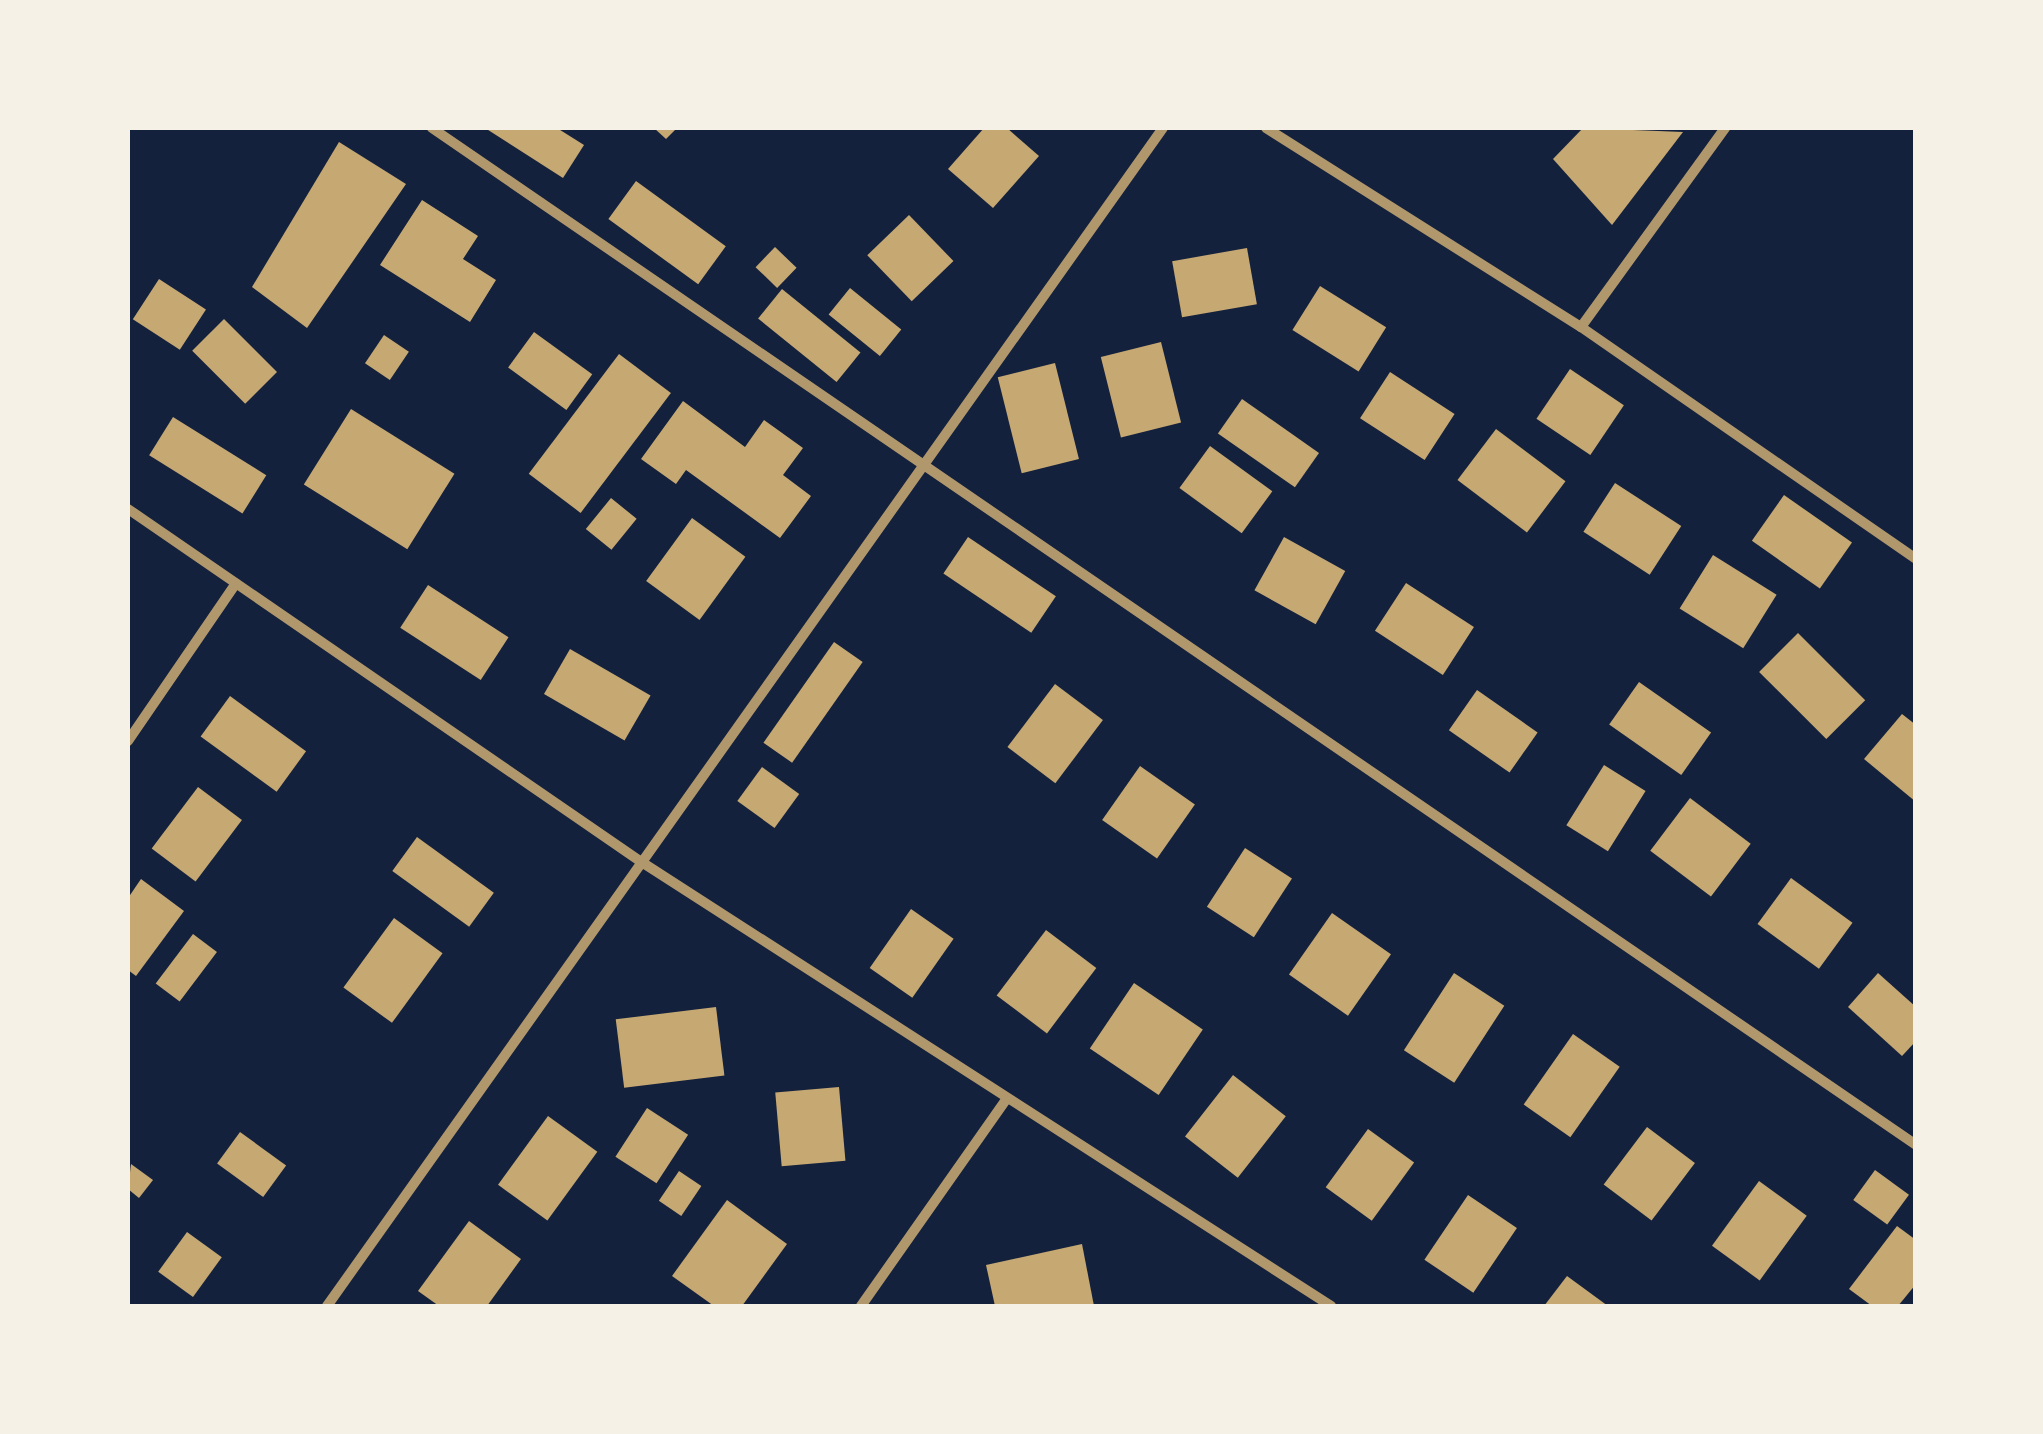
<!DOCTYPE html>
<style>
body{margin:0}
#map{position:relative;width:2043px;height:1434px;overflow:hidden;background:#14213d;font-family:Mulish,sans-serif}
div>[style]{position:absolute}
.building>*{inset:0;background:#c6a872;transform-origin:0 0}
.minor>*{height:10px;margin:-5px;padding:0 5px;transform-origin:5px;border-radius:5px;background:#b1986c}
span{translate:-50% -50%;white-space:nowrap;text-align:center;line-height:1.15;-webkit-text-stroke:10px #f6f1e7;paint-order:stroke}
.frame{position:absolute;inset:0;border:130px solid #f6f1e7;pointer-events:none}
</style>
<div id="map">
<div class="building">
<i style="clip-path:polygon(485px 128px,557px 128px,584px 145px,563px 178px)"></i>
<i style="clip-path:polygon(654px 128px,677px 128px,666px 139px)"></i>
<i style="clip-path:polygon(984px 128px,1007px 128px,1039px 156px,993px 208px,948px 169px)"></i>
<i style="clip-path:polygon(1583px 128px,1683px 132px,1612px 225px,1553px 159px)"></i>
<i style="clip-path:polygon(339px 142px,406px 184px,307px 328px,252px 287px)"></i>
<i style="left:636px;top:181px;width:111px;height:47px;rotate:36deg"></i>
<i style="clip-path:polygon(422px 200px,478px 236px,463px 259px,496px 280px,470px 322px,380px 265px)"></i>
<i style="left:909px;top:215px;width:64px;height:58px;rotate:46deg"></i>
<i style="left:775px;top:247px;width:30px;height:28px;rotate:44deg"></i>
<i style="left:1247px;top:248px;width:57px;height:76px;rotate:80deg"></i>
<i style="left:159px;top:279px;width:56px;height:48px;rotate:33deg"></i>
<i style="left:1320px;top:286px;width:78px;height:52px;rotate:32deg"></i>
<i style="left:850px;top:288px;width:66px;height:34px;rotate:39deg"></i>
<i style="left:782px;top:289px;width:101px;height:38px;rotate:39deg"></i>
<i style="left:224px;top:319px;width:75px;height:45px;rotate:45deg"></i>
<i style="left:534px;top:332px;width:72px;height:44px;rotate:36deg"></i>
<i style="left:384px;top:335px;width:30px;height:34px;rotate:34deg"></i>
<i style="left:1161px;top:342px;width:83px;height:62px;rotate:76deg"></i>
<i style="left:619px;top:354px;width:65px;height:150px;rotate:37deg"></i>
<i style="left:1055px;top:363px;width:99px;height:59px;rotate:76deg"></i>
<i style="left:1570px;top:369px;width:65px;height:60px;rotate:34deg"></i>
<i style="left:1390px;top:372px;width:77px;height:55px;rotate:33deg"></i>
<i style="left:1242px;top:399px;width:94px;height:42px;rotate:35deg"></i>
<i style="clip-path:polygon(683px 401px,745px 447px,764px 420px,803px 448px,783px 475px,811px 496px,780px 538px,686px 470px,676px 484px,641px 459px)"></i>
<i style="left:351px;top:409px;width:122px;height:89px;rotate:32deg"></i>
<i style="left:173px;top:417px;width:110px;height:45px;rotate:32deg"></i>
<i style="left:1496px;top:429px;width:87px;height:64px;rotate:37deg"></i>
<i style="left:1210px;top:446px;width:77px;height:52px;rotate:36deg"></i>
<i style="left:1615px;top:483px;width:79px;height:58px;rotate:33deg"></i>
<i style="left:1784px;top:495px;width:83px;height:56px;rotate:35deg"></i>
<i style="left:611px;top:498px;width:33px;height:40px;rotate:39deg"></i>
<i style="left:692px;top:518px;width:66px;height:78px;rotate:36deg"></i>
<i style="left:968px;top:537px;width:106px;height:44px;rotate:34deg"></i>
<i style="left:1284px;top:537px;width:70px;height:61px;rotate:29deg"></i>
<i style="left:1713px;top:555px;width:75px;height:63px;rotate:32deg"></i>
<i style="left:1406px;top:583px;width:81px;height:57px;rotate:33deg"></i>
<i style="left:428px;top:585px;width:96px;height:51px;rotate:33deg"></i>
<i style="left:1798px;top:633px;width:95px;height:55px;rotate:45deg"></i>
<i style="left:834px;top:642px;width:35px;height:123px;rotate:35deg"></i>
<i style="left:570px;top:649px;width:93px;height:52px;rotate:30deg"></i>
<i style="left:1639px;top:682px;width:88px;height:52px;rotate:35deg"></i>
<i style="left:1055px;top:684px;width:60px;height:79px;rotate:37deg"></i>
<i style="left:1477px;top:690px;width:74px;height:49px;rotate:35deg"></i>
<i style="left:230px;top:696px;width:94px;height:50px;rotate:36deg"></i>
<i style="clip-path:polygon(1902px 714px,1916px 725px,1916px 802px,1864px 759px)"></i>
<i style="left:1604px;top:765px;width:49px;height:71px;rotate:32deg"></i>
<i style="left:1140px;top:766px;width:67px;height:66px;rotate:35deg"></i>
<i style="left:762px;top:767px;width:46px;height:42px;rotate:36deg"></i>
<i style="left:198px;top:787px;width:55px;height:77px;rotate:37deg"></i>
<i style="left:1690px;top:798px;width:76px;height:66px;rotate:37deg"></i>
<i style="left:417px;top:837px;width:95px;height:42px;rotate:36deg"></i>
<i style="left:1245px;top:848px;width:56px;height:70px;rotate:33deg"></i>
<i style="left:1791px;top:878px;width:76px;height:57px;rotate:36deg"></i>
<i style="clip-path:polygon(141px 879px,184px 911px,136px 976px,128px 970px,128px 898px)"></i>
<i style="left:911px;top:909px;width:52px;height:72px;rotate:35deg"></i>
<i style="left:1332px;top:913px;width:72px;height:75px;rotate:35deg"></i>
<i style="left:394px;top:918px;width:60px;height:86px;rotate:36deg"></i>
<i style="left:1046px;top:930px;width:63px;height:82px;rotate:37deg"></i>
<i style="left:193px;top:934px;width:30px;height:62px;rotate:37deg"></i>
<i style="left:1454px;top:973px;width:60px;height:92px;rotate:33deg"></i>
<i style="clip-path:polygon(1878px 973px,1916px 1007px,1916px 1041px,1902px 1056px,1848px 1007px)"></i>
<i style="left:1134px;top:983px;width:83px;height:79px;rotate:34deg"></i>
<i style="left:716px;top:1007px;width:69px;height:101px;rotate:83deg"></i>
<i style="left:1573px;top:1034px;width:57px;height:86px;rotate:35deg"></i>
<i style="left:1233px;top:1075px;width:67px;height:78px;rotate:38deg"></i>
<i style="left:839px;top:1087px;width:74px;height:64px;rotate:85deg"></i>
<i style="left:647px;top:1108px;width:49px;height:58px;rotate:33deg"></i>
<i style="left:548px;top:1116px;width:61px;height:85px;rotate:36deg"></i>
<i style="left:1647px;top:1127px;width:60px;height:72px;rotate:37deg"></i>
<i style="left:1368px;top:1129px;width:57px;height:72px;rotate:36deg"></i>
<i style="left:240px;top:1132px;width:57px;height:39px;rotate:36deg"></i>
<i style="clip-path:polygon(131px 1164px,153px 1180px,139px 1198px,128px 1189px)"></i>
<i style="left:1875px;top:1170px;width:42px;height:37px;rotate:36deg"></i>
<i style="left:679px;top:1171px;width:27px;height:36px;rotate:34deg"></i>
<i style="left:1759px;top:1181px;width:59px;height:80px;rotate:36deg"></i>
<i style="left:1468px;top:1195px;width:59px;height:78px;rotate:34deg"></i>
<i style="clip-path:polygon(727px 1200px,787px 1244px,742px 1306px,714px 1306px,672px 1276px)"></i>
<i style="clip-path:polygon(469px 1221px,521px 1259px,487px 1306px,439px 1306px,418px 1291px)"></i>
<i style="clip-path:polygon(1897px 1226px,1916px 1240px,1916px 1284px,1898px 1306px,1872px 1306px,1849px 1289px)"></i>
<i style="left:187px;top:1232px;width:43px;height:49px;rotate:36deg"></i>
<i style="clip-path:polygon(1082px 1244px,1094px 1306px,995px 1306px,986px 1265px)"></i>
<i style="clip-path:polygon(1567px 1276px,1608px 1306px,1544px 1306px)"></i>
</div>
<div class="minor">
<i style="left:432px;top:128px;width:1799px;rotate:34.42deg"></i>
<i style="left:1266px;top:128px;width:373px;rotate:32.3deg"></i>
<i style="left:1581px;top:327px;width:407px;rotate:34.7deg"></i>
<i style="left:1581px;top:327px;width:246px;rotate:-54.1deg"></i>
<i style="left:128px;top:509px;width:621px;rotate:34.51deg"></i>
<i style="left:640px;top:861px;width:822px;rotate:32.78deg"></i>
<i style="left:128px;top:741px;width:191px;rotate:-55.6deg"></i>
<i style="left:327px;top:1306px;width:1444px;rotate:-54.64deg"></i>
<i style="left:861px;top:1306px;width:251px;rotate:-54.9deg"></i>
</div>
<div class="frame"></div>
</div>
